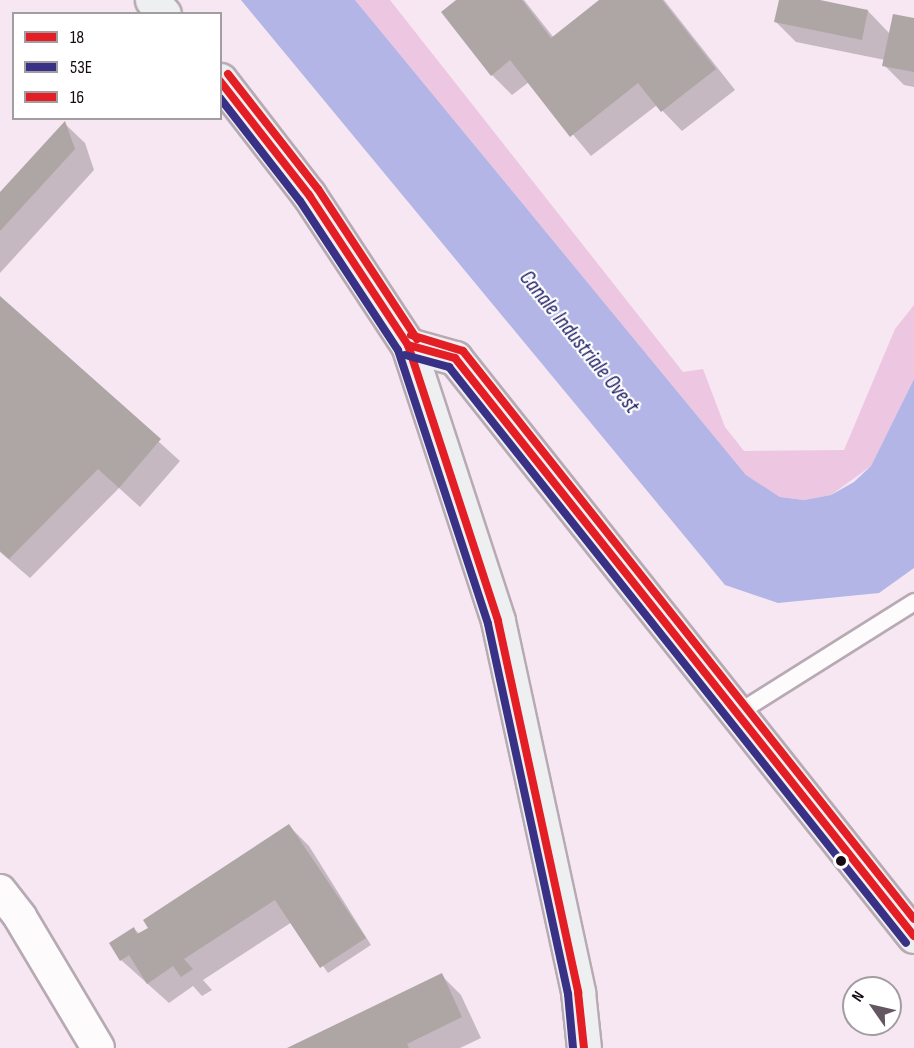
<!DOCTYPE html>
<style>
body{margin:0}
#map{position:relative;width:914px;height:1048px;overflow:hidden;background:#f7e7f2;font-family:"Sofia Sans Condensed",sans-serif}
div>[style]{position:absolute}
.green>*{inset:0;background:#edc6e2}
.water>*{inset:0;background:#b2b5e5}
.shadow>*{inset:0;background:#0003}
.building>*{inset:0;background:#aea6a4}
.roads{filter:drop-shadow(2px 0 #b7aab3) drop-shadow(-2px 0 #b7aab3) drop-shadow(0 2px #b7aab3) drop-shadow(0 -2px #b7aab3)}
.lane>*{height:16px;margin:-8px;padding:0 8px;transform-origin:8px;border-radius:8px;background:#fefbfd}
.street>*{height:32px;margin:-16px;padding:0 16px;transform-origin:16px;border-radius:16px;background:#fefbfd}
.secondary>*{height:33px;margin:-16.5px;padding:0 16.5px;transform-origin:16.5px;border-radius:16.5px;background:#eeeff1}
.bus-1>*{height:8px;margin:-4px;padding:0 4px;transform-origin:4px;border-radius:4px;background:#e31e24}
.bus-2>*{height:8px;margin:-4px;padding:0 4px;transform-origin:4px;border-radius:4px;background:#393185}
.bus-3>*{height:8px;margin:-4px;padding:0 4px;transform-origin:4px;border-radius:4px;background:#e31e24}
.dots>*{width:16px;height:16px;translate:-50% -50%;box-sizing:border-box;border:3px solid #fff;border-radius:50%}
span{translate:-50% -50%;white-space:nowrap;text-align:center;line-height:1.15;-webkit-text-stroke:4.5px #fff;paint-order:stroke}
.water-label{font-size:22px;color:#212069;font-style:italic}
.legend{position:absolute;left:12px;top:12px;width:210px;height:108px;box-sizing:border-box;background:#fff;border:2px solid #a29da1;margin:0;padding:8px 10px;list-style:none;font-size:18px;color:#160a13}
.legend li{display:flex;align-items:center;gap:12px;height:30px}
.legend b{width:30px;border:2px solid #a29da1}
.north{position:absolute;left:842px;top:976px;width:60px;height:60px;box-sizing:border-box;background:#fff;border:2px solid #a29da1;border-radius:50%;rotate:304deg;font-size:16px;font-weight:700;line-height:24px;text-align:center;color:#160a13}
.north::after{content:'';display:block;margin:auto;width:21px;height:27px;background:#655761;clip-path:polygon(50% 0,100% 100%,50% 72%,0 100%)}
</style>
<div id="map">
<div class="green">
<i style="clip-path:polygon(355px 0,390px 0,683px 372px,703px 369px,725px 427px,744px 451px,844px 450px,895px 329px,914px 305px,914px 379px,871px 466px,831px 495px,804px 500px,780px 497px,746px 475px)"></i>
</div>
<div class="water">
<i style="clip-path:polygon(241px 0,355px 0,746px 475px,780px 497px,804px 500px,831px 495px,854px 482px,871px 466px,914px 379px,914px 568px,879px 593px,778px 603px,725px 585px)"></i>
</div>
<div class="shadow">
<i style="clip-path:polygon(458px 0,524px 0,554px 38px,602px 0,664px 0,735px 90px,682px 131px,657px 105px,591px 156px,529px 82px,512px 95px,492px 75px)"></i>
<i style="clip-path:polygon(780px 0,813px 0,868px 11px,890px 34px,914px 20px,914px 87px,904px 85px,884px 65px,885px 60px,796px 42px,776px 22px)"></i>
<i style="clip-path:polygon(65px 124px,85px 143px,94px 170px,0 273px,0 194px)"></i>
<i style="clip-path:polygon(0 298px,180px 461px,140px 507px,119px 488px,30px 578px,0 552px)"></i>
<i style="clip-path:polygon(289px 826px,309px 846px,371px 945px,328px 973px,292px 922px,203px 980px,212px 990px,202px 996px,193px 986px,169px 1003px,121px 960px,134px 929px,140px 934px,150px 929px)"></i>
<i style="clip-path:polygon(441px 975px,461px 995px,481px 1038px,460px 1048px,291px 1048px)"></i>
</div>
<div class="building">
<i style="clip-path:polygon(456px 0,522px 0,551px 38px,599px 0,662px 0,716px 69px,661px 112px,638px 83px,570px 137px,510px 60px,491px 76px,441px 12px)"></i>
<i style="clip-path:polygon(779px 0,820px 0,868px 10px,862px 40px,774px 22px)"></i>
<i style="clip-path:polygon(893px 14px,914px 18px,914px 72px,882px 66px)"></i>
<i style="clip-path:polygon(65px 121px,75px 149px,0 231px,0 192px)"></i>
<i style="clip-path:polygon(0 296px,161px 439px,119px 488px,98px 469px,9px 559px,0 551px)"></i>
<i style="clip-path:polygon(289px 824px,366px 938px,320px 968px,275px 900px,184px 959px,193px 969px,181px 977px,173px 966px,147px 984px,129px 955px,120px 961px,109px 943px,134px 927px,137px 934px,148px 928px,143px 920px)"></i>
<i style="clip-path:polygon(442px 973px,462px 1017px,407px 1044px,409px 1048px,287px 1048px)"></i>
</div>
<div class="roads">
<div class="lane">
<i style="left:738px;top:713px;width:208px;rotate:-32.2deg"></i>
</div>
<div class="street">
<i style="left:0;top:891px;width:33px;rotate:52deg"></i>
<i style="left:20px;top:917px;width:152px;rotate:59.2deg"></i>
</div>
<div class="secondary">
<i style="left:152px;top:0;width:18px;rotate:49deg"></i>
<i style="left:220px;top:80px;width:145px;rotate:52.3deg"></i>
<i style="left:309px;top:195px;width:180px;rotate:56.6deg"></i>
<i style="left:408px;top:345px;width:290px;rotate:71.9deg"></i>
<i style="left:498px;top:621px;width:380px;rotate:77.8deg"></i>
<i style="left:578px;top:992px;width:56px;rotate:83.9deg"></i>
<i style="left:408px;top:345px;width:49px;rotate:15.5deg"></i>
<i style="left:455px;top:358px;width:738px;rotate:51.55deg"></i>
</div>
</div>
<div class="bus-1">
<i style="left:220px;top:81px;width:145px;rotate:52deg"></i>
<i style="left:309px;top:195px;width:180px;rotate:56.6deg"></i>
<i style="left:408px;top:345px;width:290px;rotate:71.9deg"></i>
<i style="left:498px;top:621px;width:380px;rotate:77.8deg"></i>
<i style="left:578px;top:992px;width:56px;rotate:83.9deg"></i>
<i style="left:408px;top:345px;width:49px;rotate:15.5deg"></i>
<i style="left:455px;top:358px;width:738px;rotate:51.55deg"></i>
</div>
<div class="bus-2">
<i style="left:220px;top:98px;width:130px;rotate:52.2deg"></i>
<i style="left:300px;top:201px;width:178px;rotate:56.7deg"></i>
<i style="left:398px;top:350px;width:288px;rotate:71.8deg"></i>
<i style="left:488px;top:624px;width:379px;rotate:77.8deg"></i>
<i style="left:568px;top:994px;width:54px;rotate:84.7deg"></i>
<i style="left:405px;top:355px;width:46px;rotate:15.3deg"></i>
<i style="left:449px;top:367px;width:735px;rotate:51.57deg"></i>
</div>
<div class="bus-3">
<i style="left:228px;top:74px;width:146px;rotate:52deg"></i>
<i style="left:318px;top:189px;width:180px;rotate:56.6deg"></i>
<i style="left:411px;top:335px;width:54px;rotate:17.1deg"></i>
<i style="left:463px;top:351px;width:725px;rotate:51.55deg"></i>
</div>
<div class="dots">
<i style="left:841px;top:861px;background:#160a13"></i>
</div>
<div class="water-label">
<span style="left:579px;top:342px;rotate:51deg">Canale Industriale Ovest</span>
</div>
<ul class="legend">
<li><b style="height:8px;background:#e31e24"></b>18</li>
<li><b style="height:8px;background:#393185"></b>53E</li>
<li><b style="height:8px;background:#e31e24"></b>16</li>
</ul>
<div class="north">N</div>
</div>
